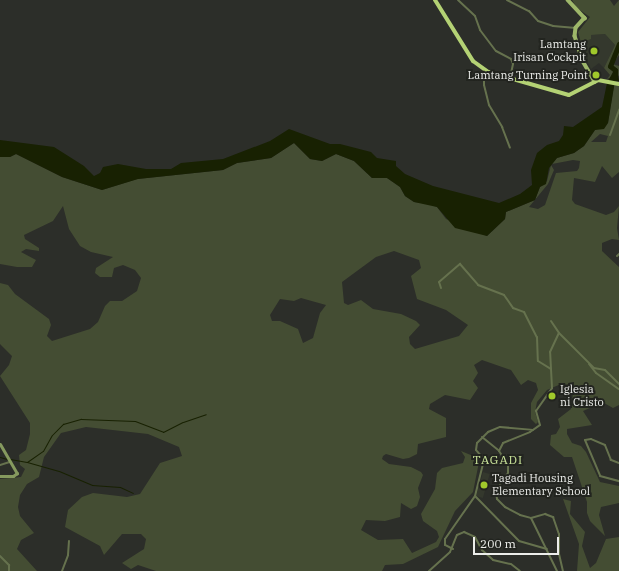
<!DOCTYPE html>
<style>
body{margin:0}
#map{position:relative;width:619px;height:571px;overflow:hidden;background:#2c2e29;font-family:"IBM Plex Serif",serif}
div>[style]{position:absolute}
.built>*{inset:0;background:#34382d;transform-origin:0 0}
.green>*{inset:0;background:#444d33}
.water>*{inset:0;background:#182102}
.stream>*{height:1px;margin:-0.5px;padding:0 0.5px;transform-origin:0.5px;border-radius:0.5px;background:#182102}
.river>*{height:5px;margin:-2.5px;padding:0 2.5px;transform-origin:2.5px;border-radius:2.5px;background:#182102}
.street>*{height:2px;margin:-1px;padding:0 1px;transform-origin:1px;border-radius:1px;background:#66724e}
.secondary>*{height:3px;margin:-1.5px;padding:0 1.5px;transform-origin:1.5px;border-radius:1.5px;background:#85995e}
.primary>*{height:3.5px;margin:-1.75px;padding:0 1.75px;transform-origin:1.75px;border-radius:1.75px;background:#9eb76a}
.highway>*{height:4px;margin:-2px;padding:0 2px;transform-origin:2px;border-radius:2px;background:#b4d274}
.dots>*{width:11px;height:11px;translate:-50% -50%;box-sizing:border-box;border:2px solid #22241f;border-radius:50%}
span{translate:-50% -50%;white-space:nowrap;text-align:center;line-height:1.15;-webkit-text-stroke:4px #22241f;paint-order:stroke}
.poi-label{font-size:11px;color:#edeeeb}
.right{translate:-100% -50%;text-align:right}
.left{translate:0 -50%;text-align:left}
.neighbourhood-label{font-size:12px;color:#cbe59b;letter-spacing:1px}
.scale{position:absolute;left:473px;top:537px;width:86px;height:18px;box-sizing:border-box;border:2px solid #edeeeb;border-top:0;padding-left:5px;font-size:12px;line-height:14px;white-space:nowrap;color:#edeeeb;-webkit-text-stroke:3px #22241f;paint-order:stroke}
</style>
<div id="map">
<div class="built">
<i style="clip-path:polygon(605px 34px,615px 45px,604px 68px,599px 63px,591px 69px,585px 57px,585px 41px,591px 35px)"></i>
<i style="left:483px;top:472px;width:7px;height:25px;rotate:16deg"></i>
</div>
<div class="green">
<i style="clip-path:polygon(572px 0,610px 0,614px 6px,619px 0,619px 55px,612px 64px,619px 66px,619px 76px,613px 72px,612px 77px,607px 79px,610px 75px,604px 68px,615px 45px,605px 34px,591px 35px,591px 39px,585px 41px,585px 57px,578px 32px,590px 17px,577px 8px)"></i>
<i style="clip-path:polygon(evenodd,614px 85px,619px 86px,619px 172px,612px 178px,602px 166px,595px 182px,574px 178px,572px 200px,575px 204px,606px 215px,614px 212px,619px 206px,617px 228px,619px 240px,612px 239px,602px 243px,602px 251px,619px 267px,619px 405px,613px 408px,604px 403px,592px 407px,583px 411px,592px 425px,567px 429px,567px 434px,572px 443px,581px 446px,586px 452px,600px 482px,619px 486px,619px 503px,601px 507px,599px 515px,605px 536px,590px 521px,587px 513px,587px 502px,572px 457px,564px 457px,550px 445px,551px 435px,556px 434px,560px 427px,558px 419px,571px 409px,574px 385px,561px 384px,547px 390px,537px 402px,535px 412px,538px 422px,536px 424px,531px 419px,531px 403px,538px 390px,536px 383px,528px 380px,521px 385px,511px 370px,482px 360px,474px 365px,478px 373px,473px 381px,478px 388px,470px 400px,445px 395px,430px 404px,429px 409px,446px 418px,446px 437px,418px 444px,417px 454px,409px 458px,403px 459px,386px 454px,383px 456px,382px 459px,389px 464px,411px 467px,421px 472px,423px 475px,418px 488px,420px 497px,417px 506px,411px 509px,401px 503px,400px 517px,385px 521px,366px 520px,361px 530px,378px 540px,403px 539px,412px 553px,436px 542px,439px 537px,437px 531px,423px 521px,421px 514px,435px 489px,437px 473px,442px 468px,463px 463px,465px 457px,461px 451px,478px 458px,479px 462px,473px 492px,455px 511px,438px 547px,403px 564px,385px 565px,382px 571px,156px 571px,138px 565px,131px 569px,122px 563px,144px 549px,146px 539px,141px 534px,122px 534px,104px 555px,100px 546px,65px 527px,68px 510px,82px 497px,93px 493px,127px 497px,140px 494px,160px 463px,182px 456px,179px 447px,148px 434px,86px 427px,61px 433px,44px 457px,39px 477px,27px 484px,20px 495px,18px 507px,20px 516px,34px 533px,21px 540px,17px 549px,37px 571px,0 571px,0 479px,21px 477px,25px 469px,20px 465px,19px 455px,26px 450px,30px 434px,30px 423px,0 376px,9px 365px,12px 356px,0 344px,0 283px,8px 285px,15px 294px,49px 319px,51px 325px,47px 336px,52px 341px,90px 329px,98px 322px,105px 306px,110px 301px,122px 301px,137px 291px,141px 278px,135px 270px,123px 265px,114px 268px,112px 277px,100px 277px,95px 273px,96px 268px,113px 257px,91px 252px,80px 246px,69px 229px,63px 206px,53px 221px,24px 235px,25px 239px,39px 248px,39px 251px,26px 249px,21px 252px,36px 260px,32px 267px,17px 267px,0 264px,0 157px,10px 157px,16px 154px,62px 177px,102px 190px,137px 179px,223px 170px,237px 163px,271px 158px,294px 143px,310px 159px,322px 161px,336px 154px,354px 161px,372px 178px,387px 178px,400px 187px,405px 196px,414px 202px,429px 204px,437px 207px,446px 219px,487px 236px,505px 219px,506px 212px,535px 200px,540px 187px,547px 181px,551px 165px,554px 170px,548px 184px,529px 207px,538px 209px,545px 205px,556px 173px,577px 171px,579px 168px,580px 161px,573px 160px,552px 164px,557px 158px,574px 153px,584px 146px,595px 130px,608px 123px,614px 85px,600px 134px,608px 136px,606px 142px,591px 142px,600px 134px,614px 85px,394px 251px,419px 260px,421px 268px,411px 276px,417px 299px,446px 310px,468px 325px,459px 336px,415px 349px,410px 344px,409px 337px,420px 325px,416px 321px,401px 314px,373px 309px,361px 300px,348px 305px,344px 303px,342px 282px,376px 257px,394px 251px,614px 85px,301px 298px,326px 305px,320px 313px,313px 338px,303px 343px,298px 329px,280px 321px,272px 321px,270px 315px,280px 299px,294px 301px,301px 298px)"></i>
<i style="clip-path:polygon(563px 499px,571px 501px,570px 514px,585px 532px,582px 546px,590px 568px,596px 563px,606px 539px,619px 537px,619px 571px,577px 571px,579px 544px)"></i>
</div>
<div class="water">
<i style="clip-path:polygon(613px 72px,617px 72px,619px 81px,615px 81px,608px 123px,604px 129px,595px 130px,584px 146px,574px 153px,557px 158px,549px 168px,546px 184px,540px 187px,535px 200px,506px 212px,505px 219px,487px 236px,455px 228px,437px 207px,414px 202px,405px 196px,400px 187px,387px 178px,372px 178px,354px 161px,336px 154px,322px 161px,310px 159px,294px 143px,271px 158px,237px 163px,223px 170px,138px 179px,102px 190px,62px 177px,16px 154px,10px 157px,0 157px,0 140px,54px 147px,84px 166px,94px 176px,100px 173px,103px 167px,118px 164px,146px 169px,171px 169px,181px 163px,223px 159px,270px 141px,289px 129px,330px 144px,340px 144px,371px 152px,377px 158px,396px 161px,396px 166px,405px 174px,433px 186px,499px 203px,520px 194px,532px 185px,531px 170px,537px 153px,547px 145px,559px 141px,563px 135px,564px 126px,573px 127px,602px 107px,607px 83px)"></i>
</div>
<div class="stream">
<i style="left:0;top:457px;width:7px;rotate:16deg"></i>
<i style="left:10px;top:459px;width:17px;rotate:10deg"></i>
<i style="left:27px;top:462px;width:19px;rotate:-35deg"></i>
<i style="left:43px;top:451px;width:18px;rotate:-61deg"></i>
<i style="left:52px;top:435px;width:16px;rotate:-45deg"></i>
<i style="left:63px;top:424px;width:19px;rotate:-16deg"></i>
<i style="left:81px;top:419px;width:54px;rotate:2.1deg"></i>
<i style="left:135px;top:421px;width:30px;rotate:21deg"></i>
<i style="left:163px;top:432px;width:22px;rotate:-27deg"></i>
<i style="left:183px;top:422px;width:24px;rotate:-19deg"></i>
<i style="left:27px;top:462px;width:33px;rotate:16deg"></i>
<i style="left:59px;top:471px;width:36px;rotate:23deg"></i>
<i style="left:92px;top:485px;width:28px;rotate:4deg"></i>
<i style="left:120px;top:487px;width:14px;rotate:25deg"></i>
</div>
<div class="river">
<i style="left:615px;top:77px;width:7px;rotate:-90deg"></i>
<i style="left:615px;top:70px;width:6px;rotate:-141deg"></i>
<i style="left:610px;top:66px;width:24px;rotate:-68deg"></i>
</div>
<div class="street">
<i style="left:458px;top:0;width:23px;rotate:43deg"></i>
<i style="left:475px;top:16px;width:15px;rotate:70deg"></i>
<i style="left:480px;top:30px;width:26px;rotate:53deg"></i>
<i style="left:496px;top:51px;width:17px;rotate:28deg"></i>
<i style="left:511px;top:59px;width:5px;rotate:68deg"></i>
<i style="left:513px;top:64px;width:14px;rotate:102deg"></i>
<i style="left:507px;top:0;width:25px;rotate:27deg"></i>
<i style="left:529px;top:11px;width:13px;rotate:48deg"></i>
<i style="left:538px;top:21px;width:16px;rotate:18deg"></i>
<i style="left:553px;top:26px;width:23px;rotate:5deg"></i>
<i style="left:493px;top:75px;width:9px;rotate:162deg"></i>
<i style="left:484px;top:78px;width:7px;rotate:90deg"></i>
<i style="left:484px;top:85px;width:21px;rotate:76deg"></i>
<i style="left:489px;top:105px;width:26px;rotate:59deg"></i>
<i style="left:502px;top:127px;width:22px;rotate:69deg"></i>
<i style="left:610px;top:135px;width:27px;rotate:-70deg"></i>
<i style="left:617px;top:256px;width:3px;rotate:-45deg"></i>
<i style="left:441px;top:288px;width:6px;rotate:-108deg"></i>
<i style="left:439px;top:282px;width:28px;rotate:-41deg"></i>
<i style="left:460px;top:264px;width:28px;rotate:49deg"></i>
<i style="left:478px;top:285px;width:28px;rotate:21deg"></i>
<i style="left:504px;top:295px;width:16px;rotate:55deg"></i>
<i style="left:513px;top:308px;width:12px;rotate:20deg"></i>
<i style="left:524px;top:312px;width:28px;rotate:63deg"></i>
<i style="left:537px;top:337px;width:24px;rotate:88deg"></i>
<i style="left:538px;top:361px;width:15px;rotate:32deg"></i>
<i style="left:551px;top:321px;width:14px;rotate:56deg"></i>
<i style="left:589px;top:364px;width:11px;rotate:52deg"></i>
<i style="left:596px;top:373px;width:28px;rotate:35deg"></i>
<i style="left:482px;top:437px;width:22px;rotate:39deg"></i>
<i style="left:499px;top:451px;width:17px;rotate:57deg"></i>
<i style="left:508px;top:465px;width:8px;rotate:90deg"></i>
<i style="left:508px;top:473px;width:22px;rotate:124deg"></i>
<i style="left:496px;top:491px;width:8px;rotate:83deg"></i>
<i style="left:497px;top:499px;width:11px;rotate:45deg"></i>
<i style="left:505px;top:507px;width:17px;rotate:28deg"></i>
<i style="left:520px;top:515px;width:11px;rotate:15deg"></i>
<i style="left:531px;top:518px;width:15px;rotate:-16deg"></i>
<i style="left:545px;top:514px;width:9px;rotate:21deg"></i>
<i style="left:553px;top:517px;width:18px;rotate:71deg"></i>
<i style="left:559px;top:534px;width:20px;rotate:90deg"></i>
<i style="left:559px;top:554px;width:17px;rotate:77deg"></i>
<i style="left:499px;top:451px;width:9px;rotate:-63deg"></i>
<i style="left:503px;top:443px;width:29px;rotate:-22deg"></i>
<i style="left:530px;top:432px;width:12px;rotate:-35deg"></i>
<i style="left:540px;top:425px;width:15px;rotate:-106deg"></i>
<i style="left:536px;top:411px;width:28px;rotate:-55deg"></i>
<i style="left:552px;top:388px;width:36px;rotate:-93deg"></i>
<i style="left:550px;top:352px;width:21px;rotate:-65deg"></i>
<i style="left:559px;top:333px;width:49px;rotate:45deg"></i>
<i style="left:594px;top:368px;width:11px;rotate:10deg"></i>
<i style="left:605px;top:370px;width:20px;rotate:45deg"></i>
<i style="left:619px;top:463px;width:9px;rotate:-159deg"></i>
<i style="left:611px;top:460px;width:16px;rotate:-112deg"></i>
<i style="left:605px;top:445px;width:15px;rotate:-157deg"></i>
<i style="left:591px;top:439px;width:6px;rotate:171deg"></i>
<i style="left:585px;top:440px;width:39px;rotate:67deg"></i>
<i style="left:600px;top:476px;width:20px;rotate:15deg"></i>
<i style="left:0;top:465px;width:10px;rotate:-17deg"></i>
<i style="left:475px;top:496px;width:63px;rotate:45.6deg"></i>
<i style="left:519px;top:541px;width:29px;rotate:16deg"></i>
<i style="left:531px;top:518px;width:59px;rotate:63.9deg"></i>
<i style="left:453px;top:549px;width:9px;rotate:-153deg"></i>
<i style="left:445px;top:545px;width:6px;rotate:-90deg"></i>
<i style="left:445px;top:539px;width:52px;rotate:-55.1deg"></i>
<i style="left:475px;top:496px;width:32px;rotate:-76deg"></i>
<i style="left:483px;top:465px;width:8px;rotate:-97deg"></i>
<i style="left:482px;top:457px;width:9px;rotate:-131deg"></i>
<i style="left:476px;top:450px;width:7px;rotate:-82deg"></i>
<i style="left:477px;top:443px;width:16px;rotate:-45deg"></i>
<i style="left:488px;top:432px;width:13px;rotate:-23deg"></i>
<i style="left:500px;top:427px;width:33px;rotate:5deg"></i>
<i style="left:0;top:556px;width:13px;rotate:45deg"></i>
<i style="left:9px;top:565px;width:6px;rotate:90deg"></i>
<i style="left:62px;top:571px;width:17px;rotate:-69deg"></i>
<i style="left:68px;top:555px;width:14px;rotate:-86deg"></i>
<i style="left:429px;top:571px;width:28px;rotate:-42deg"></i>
<i style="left:450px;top:552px;width:18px;rotate:-68deg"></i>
<i style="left:457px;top:535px;width:8px;rotate:-23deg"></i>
<i style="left:464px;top:532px;width:12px;rotate:24deg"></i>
<i style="left:475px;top:537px;width:15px;rotate:62deg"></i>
<i style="left:482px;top:550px;width:15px;rotate:42deg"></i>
<i style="left:493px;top:560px;width:18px;rotate:13deg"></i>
<i style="left:511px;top:564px;width:11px;rotate:38deg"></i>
</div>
<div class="secondary">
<i style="left:0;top:444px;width:34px;rotate:60deg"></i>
<i style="left:17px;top:473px;width:5px;rotate:143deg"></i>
<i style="left:13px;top:476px;width:13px;rotate:180deg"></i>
</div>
<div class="primary">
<i style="left:568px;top:0;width:25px;rotate:47deg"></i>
<i style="left:585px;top:18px;width:13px;rotate:132deg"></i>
<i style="left:576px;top:28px;width:8px;rotate:97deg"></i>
<i style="left:575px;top:36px;width:26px;rotate:72deg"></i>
<i style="left:583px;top:61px;width:24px;rotate:60deg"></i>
</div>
<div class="highway">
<i style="left:435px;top:0;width:72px;rotate:58.1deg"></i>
<i style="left:473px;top:61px;width:19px;rotate:36deg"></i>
<i style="left:488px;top:72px;width:84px;rotate:15.9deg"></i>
<i style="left:569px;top:95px;width:33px;rotate:-27deg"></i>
<i style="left:598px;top:80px;width:21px;rotate:11deg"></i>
</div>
<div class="dots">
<i style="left:594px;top:51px;background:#a0c92b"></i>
<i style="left:596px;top:75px;background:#a0c92b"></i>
<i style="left:552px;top:396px;background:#a0c92b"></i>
<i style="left:484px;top:485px;background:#a0c92b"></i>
</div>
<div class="poi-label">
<span class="right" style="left:586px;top:51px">Lamtang<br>Irisan Cockpit</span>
<span class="right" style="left:588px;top:75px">Lamtang Turning Point</span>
<span class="left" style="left:560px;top:396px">Iglesia<br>ni Cristo</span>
<span class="left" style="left:492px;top:485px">Tagadi Housing<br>Elementary School</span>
</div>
<div class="neighbourhood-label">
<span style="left:498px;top:460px">TAGADI</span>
</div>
<div class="scale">200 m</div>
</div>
